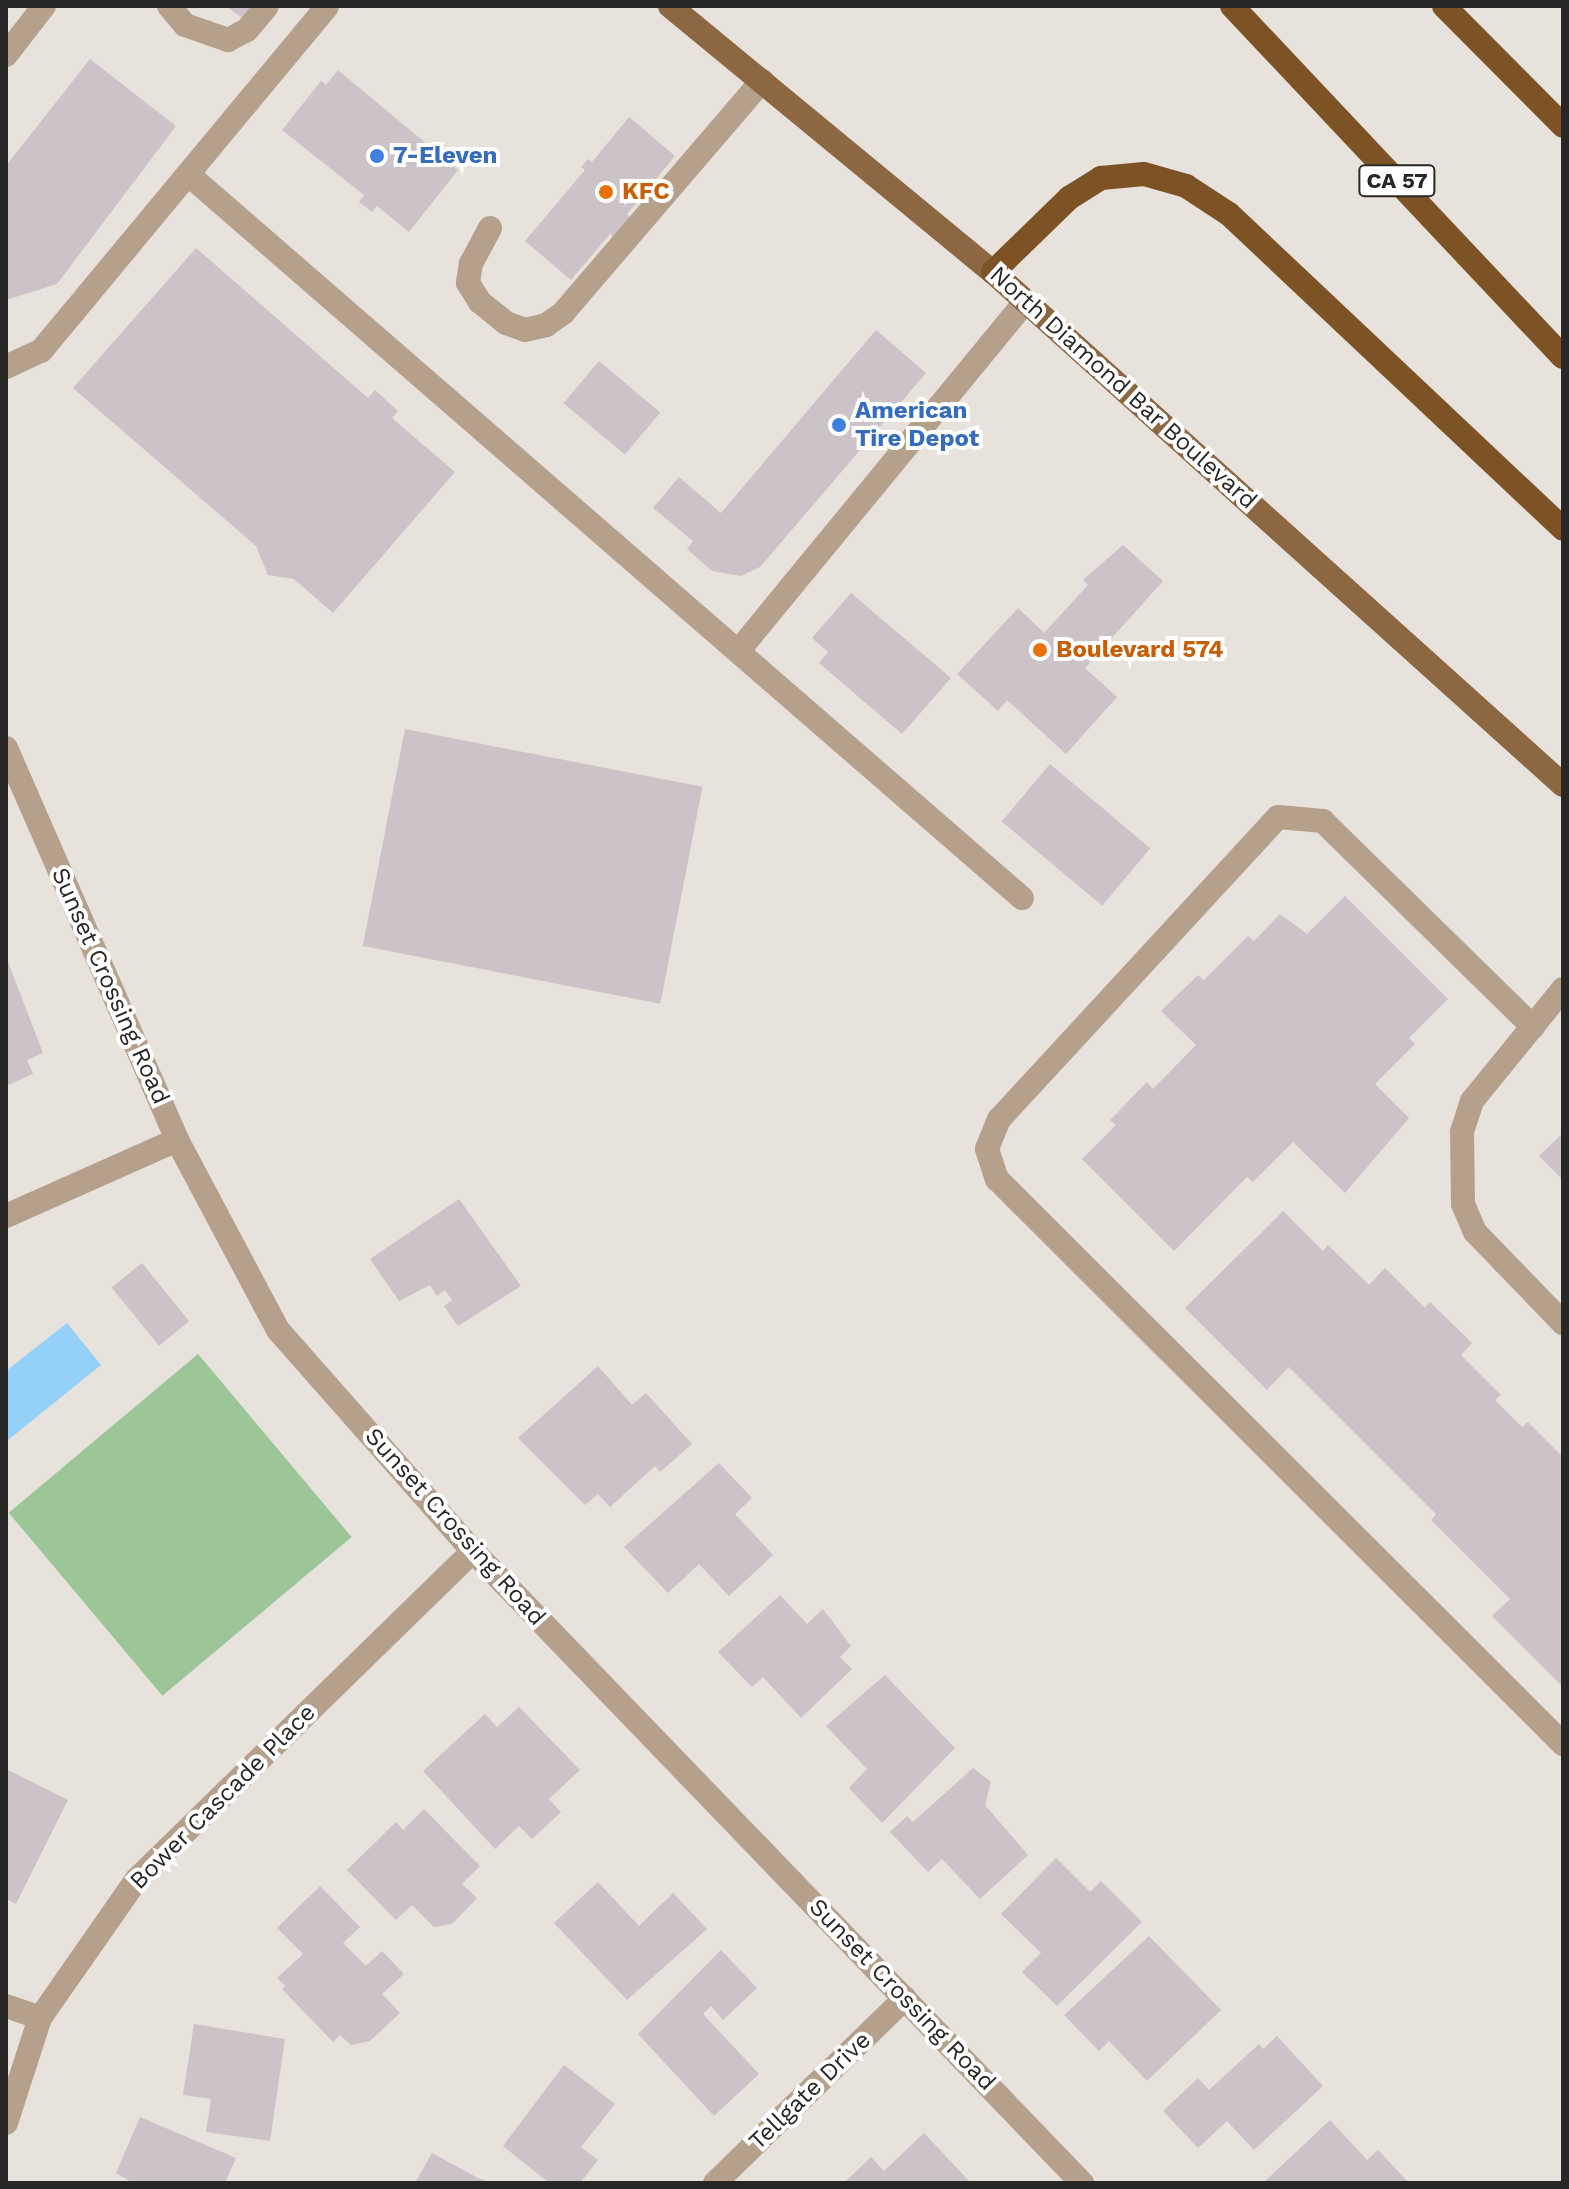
<!DOCTYPE html>
<style>
body{margin:0}
#map{position:relative;width:1569px;height:2189px;overflow:hidden;background:#e7e2dc;font-family:"Work Sans",sans-serif}
div>[style]{position:absolute}
.green>*{inset:0;background:#9cc598;transform-origin:0 0}
.water>*{inset:0;background:#95d0f9}
.building>*{inset:0;background:#cbc3c8;transform-origin:0 0}
.minor>*{height:24px;margin:-12px;padding:0 12px;transform-origin:12px;border-radius:12px;background:#b5a08c}
.major>*{height:24px;margin:-12px;padding:0 12px;transform-origin:12px;border-radius:12px;background:#8c6741}
.highway>*{height:24px;margin:-12px;padding:0 12px;transform-origin:12px;border-radius:12px;background:#7d5224}
.dots>*{width:22px;height:22px;translate:-50% -50%;box-sizing:border-box;border:4px solid #fff;border-radius:50%}
span{translate:-50% -50%;white-space:nowrap;text-align:center;line-height:1.15;-webkit-text-stroke:8px #fff;paint-order:stroke}
.shield-label span{padding:2px 6px;background:#fff;border:2px solid;border-radius:6px;-webkit-text-stroke-width:0}
.shield-label{font-size:22px;color:#292725;font-weight:700}
.shop-label{font-size:24px;color:#366cbe;font-weight:700}
.left{translate:0 -50%;text-align:left}
.food-label{font-size:24px;color:#c56008;font-weight:700}
.street-label{font-size:24px;color:#292725}
.frame{position:absolute;inset:0;border:8px solid #292725;pointer-events:none}
</style>
<div id="map">
<div class="green">
<i style="left:198px;top:1354px;width:239px;height:247px;rotate:50deg"></i>
</div>
<div class="water">
<i style="clip-path:polygon(67px 1323px,101px 1365px,8px 1440px,6px 1371px)"></i>
</div>
<div class="building">
<i style="clip-path:polygon(226px 6px,260px 6px,247px 22px)"></i>
<i style="clip-path:polygon(90px 59px,176px 126px,57px 284px,6px 300px,6px 166px)"></i>
<i style="clip-path:polygon(338px 70px,458px 170px,409px 232px,377px 206px,372px 212px,359px 202px,364px 195px,282px 130px,321px 81px,326px 85px)"></i>
<i style="clip-path:polygon(629px 117px,675px 156px,627px 214px,633px 220px,616px 239px,610px 234px,571px 280px,525px 241px,585px 170px,581px 167px,588px 159px,592px 162px)"></i>
<i style="clip-path:polygon(196px 248px,368px 398px,375px 390px,398px 411px,392px 418px,455px 472px,333px 613px,294px 579px,268px 575px,256px 546px,73px 388px)"></i>
<i style="clip-path:polygon(876px 330px,926px 373px,760px 567px,741px 576px,712px 571px,687px 549px,693px 541px,653px 508px,679px 477px,721px 513px)"></i>
<i style="left:599px;top:361px;width:80px;height:55px;rotate:40deg"></i>
<i style="clip-path:polygon(1123px 545px,1163px 581px,1085px 668px,1117px 697px,1066px 754px,1007px 700px,998px 711px,957px 674px,1018px 608px,1044px 633px,1088px 585px,1083px 580px)"></i>
<i style="clip-path:polygon(851px 593px,951px 678px,902px 734px,819px 663px,828px 652px,812px 638px)"></i>
<i style="left:405px;top:729px;width:303px;height:221px;rotate:11deg"></i>
<i style="left:1050px;top:764px;width:131px;height:75px;rotate:40deg"></i>
<i style="clip-path:polygon(1345px 896px,1448px 999px,1409px 1038px,1415px 1044px,1375px 1084px,1409px 1118px,1345px 1193px,1293px 1142px,1253px 1182px,1247px 1177px,1174px 1251px,1082px 1159px,1116px 1125px,1110px 1120px,1147px 1082px,1153px 1089px,1196px 1045px,1161px 1011px,1198px 975px,1204px 980px,1248px 936px,1254px 941px,1280px 914px,1307px 934px)"></i>
<i style="clip-path:polygon(8px 962px,43px 1053px,27px 1060px,33px 1074px,6px 1086px)"></i>
<i style="clip-path:polygon(1563px 1133px,1563px 1180px,1539px 1156px)"></i>
<i style="clip-path:polygon(459px 1199px,521px 1286px,458px 1326px,444px 1306px,452px 1300px,445px 1290px,437px 1296px,430px 1285px,399px 1301px,370px 1259px)"></i>
<i style="clip-path:polygon(1283px 1211px,1323px 1251px,1328px 1245px,1369px 1285px,1385px 1268px,1425px 1308px,1430px 1302px,1472px 1343px,1461px 1355px,1501px 1395px,1495px 1400px,1522px 1427px,1528px 1422px,1563px 1457px,1563px 1687px,1492px 1616px,1510px 1599px,1431px 1520px,1436px 1514px,1289px 1367px,1267px 1390px,1185px 1308px)"></i>
<i style="left:142px;top:1263px;width:75px;height:39px;rotate:51deg"></i>
<i style="clip-path:polygon(598px 1366px,632px 1405px,646px 1393px,692px 1444px,660px 1472px,655px 1466px,610px 1507px,598px 1494px,585px 1505px,518px 1438px)"></i>
<i style="clip-path:polygon(719px 1463px,752px 1498px,735px 1514px,773px 1555px,729px 1596px,699px 1564px,668px 1593px,624px 1547px)"></i>
<i style="clip-path:polygon(780px 1595px,807px 1624px,823px 1609px,851px 1646px,840px 1657px,852px 1669px,801px 1718px,763px 1677px,752px 1687px,718px 1652px)"></i>
<i style="clip-path:polygon(885px 1675px,955px 1748px,882px 1823px,849px 1788px,867px 1769px,826px 1726px)"></i>
<i style="clip-path:polygon(519px 1707px,580px 1770px,549px 1799px,561px 1812px,532px 1839px,519px 1826px,495px 1849px,423px 1771px,485px 1714px,497px 1727px)"></i>
<i style="clip-path:polygon(973px 1768px,991px 1782px,985px 1805px,1028px 1855px,980px 1899px,942px 1859px,928px 1872px,890px 1832px,907px 1816px,913px 1822px)"></i>
<i style="clip-path:polygon(6px 1769px,68px 1800px,16px 1904px,6px 1899px)"></i>
<i style="clip-path:polygon(424px 1809px,480px 1866px,462px 1884px,477px 1898px,452px 1924px,434px 1927px,412px 1905px,396px 1920px,347px 1870px,396px 1822px,403px 1830px)"></i>
<i style="clip-path:polygon(1056px 1858px,1090px 1892px,1101px 1881px,1142px 1922px,1057px 2006px,1022px 1972px,1041px 1953px,1001px 1914px)"></i>
<i style="clip-path:polygon(598px 1882px,639px 1926px,673px 1893px,707px 1929px,627px 2000px,554px 1923px)"></i>
<i style="clip-path:polygon(320px 1886px,360px 1927px,343px 1943px,366px 1966px,382px 1951px,404px 1974px,382px 1994px,400px 2013px,370px 2041px,351px 2045px,340px 2035px,333px 2042px,282px 1989px,285px 1986px,277px 1978px,303px 1954px,277px 1928px)"></i>
<i style="clip-path:polygon(1149px 1936px,1221px 2010px,1147px 2081px,1109px 2041px,1099px 2051px,1064px 2015px)"></i>
<i style="clip-path:polygon(721px 1950px,757px 1988px,723px 2020px,711px 2006px,703px 2014px,759px 2074px,714px 2116px,638px 2034px)"></i>
<i style="clip-path:polygon(194px 2024px,285px 2039px,270px 2141px,206px 2132px,211px 2099px,183px 2095px)"></i>
<i style="clip-path:polygon(1277px 2036px,1323px 2086px,1254px 2150px,1227px 2121px,1198px 2148px,1163px 2111px,1198px 2078px,1209px 2090px,1259px 2044px,1263px 2049px)"></i>
<i style="clip-path:polygon(564px 2065px,615px 2104px,581px 2147px,598px 2160px,580px 2183px,549px 2183px,503px 2146px)"></i>
<i style="clip-path:polygon(140px 2117px,236px 2158px,225px 2183px,133px 2183px,116px 2173px)"></i>
<i style="clip-path:polygon(1330px 2120px,1367px 2160px,1378px 2150px,1409px 2183px,1263px 2183px)"></i>
<i style="clip-path:polygon(924px 2133px,971px 2183px,844px 2183px,871px 2157px,884px 2171px)"></i>
<i style="clip-path:polygon(432px 2153px,478px 2178px,492px 2183px,415px 2183px)"></i>
</div>
<div class="minor">
<i style="left:169px;top:6px;width:25px;rotate:50deg"></i>
<i style="left:185px;top:25px;width:46px;rotate:19.2deg"></i>
<i style="left:228px;top:40px;width:21px;rotate:-28deg"></i>
<i style="left:247px;top:30px;width:31px;rotate:-50deg"></i>
<i style="left:6px;top:55px;width:62px;rotate:-52.2deg"></i>
<i style="left:189px;top:175px;width:1103px;rotate:40.96deg"></i>
<i style="left:490px;top:228px;width:40px;rotate:118deg"></i>
<i style="left:471px;top:263px;width:20px;rotate:99deg"></i>
<i style="left:468px;top:283px;width:22px;rotate:58deg"></i>
<i style="left:480px;top:302px;width:33px;rotate:39deg"></i>
<i style="left:506px;top:323px;width:20px;rotate:20deg"></i>
<i style="left:525px;top:330px;width:22px;rotate:-13deg"></i>
<i style="left:546px;top:325px;width:21px;rotate:-35deg"></i>
<i style="left:563px;top:313px;width:306px;rotate:-49.4deg"></i>
<i style="left:6px;top:367px;width:38px;rotate:-25deg"></i>
<i style="left:41px;top:351px;width:448px;rotate:-50.3deg"></i>
<i style="left:740px;top:649px;width:450px;rotate:-50.6deg"></i>
<i style="left:6px;top:748px;width:428px;rotate:66.4deg"></i>
<i style="left:177px;top:1140px;width:215px;rotate:62deg"></i>
<i style="left:278px;top:1330px;width:295px;rotate:48.6deg"></i>
<i style="left:473px;top:1551px;width:878px;rotate:46.06deg"></i>
<i style="left:1563px;top:989px;width:144px;rotate:129.1deg"></i>
<i style="left:1472px;top:1101px;width:33px;rotate:108deg"></i>
<i style="left:1462px;top:1132px;width:72px;rotate:89.2deg"></i>
<i style="left:1463px;top:1204px;width:30px;rotate:67deg"></i>
<i style="left:1475px;top:1232px;width:127px;rotate:46deg"></i>
<i style="left:1533px;top:1027px;width:294px;rotate:-135.6deg"></i>
<i style="left:1323px;top:821px;width:45px;rotate:-174.9deg"></i>
<i style="left:1278px;top:817px;width:411px;rotate:132.7deg"></i>
<i style="left:999px;top:1119px;width:32px;rotate:112deg"></i>
<i style="left:987px;top:1149px;width:32px;rotate:72deg"></i>
<i style="left:997px;top:1179px;width:800px;rotate:44.95deg"></i>
<i style="left:6px;top:1216px;width:187px;rotate:-24deg"></i>
<i style="left:6px;top:2006px;width:36px;rotate:19deg"></i>
<i style="left:6px;top:2123px;width:110px;rotate:-72.1deg"></i>
<i style="left:40px;top:2018px;width:169px;rotate:-55.1deg"></i>
<i style="left:137px;top:1879px;width:470px;rotate:-44.3deg"></i>
<i style="left:715px;top:2183px;width:265px;rotate:-44.2deg"></i>
</div>
<div class="major">
<i style="left:670px;top:6px;width:418px;rotate:39.5deg"></i>
<i style="left:993px;top:272px;width:767px;rotate:41.99deg"></i>
</div>
<div class="highway">
<i style="left:1232px;top:6px;width:482px;rotate:46.7deg"></i>
<i style="left:1444px;top:6px;width:169px;rotate:45.2deg"></i>
<i style="left:993px;top:272px;width:106px;rotate:-44.2deg"></i>
<i style="left:1069px;top:198px;width:38px;rotate:-32deg"></i>
<i style="left:1101px;top:178px;width:43px;rotate:-5.3deg"></i>
<i style="left:1144px;top:174px;width:44px;rotate:15.9deg"></i>
<i style="left:1186px;top:186px;width:51px;rotate:33.1deg"></i>
<i style="left:1229px;top:214px;width:459px;rotate:43.3deg"></i>
</div>
<div class="dots">
<i style="left:377px;top:156px;background:#3f7fe0"></i>
<i style="left:606px;top:192px;background:#e8710a"></i>
<i style="left:839px;top:425px;background:#3f7fe0"></i>
<i style="left:1040px;top:650px;background:#e8710a"></i>
</div>
<div class="shield-label">
<span style="left:1397px;top:181px">CA 57</span>
</div>
<div class="shop-label">
<span class="left" style="left:393px;top:156px">7-Eleven</span>
<span class="left" style="left:855px;top:425px">American<br>Tire Depot</span>
</div>
<div class="food-label">
<span class="left" style="left:622px;top:192px">KFC</span>
<span class="left" style="left:1056px;top:650px">Boulevard 574</span>
</div>
<div class="street-label">
<span style="left:1123px;top:388px;rotate:42deg">North Diamond Bar Boulevard</span>
<span style="left:110px;top:986px;rotate:66deg">Sunset Crossing Road</span>
<span style="left:455px;top:1527px;rotate:48deg">Sunset Crossing Road</span>
<span style="left:223px;top:1797px;rotate:-45deg">Bower Cascade Place</span>
<span style="left:902px;top:1995px;rotate:46deg">Sunset Crossing Road</span>
<span style="left:810px;top:2091px;rotate:-44deg">Tellgate Drive</span>
</div>
<div class="frame"></div>
</div>
